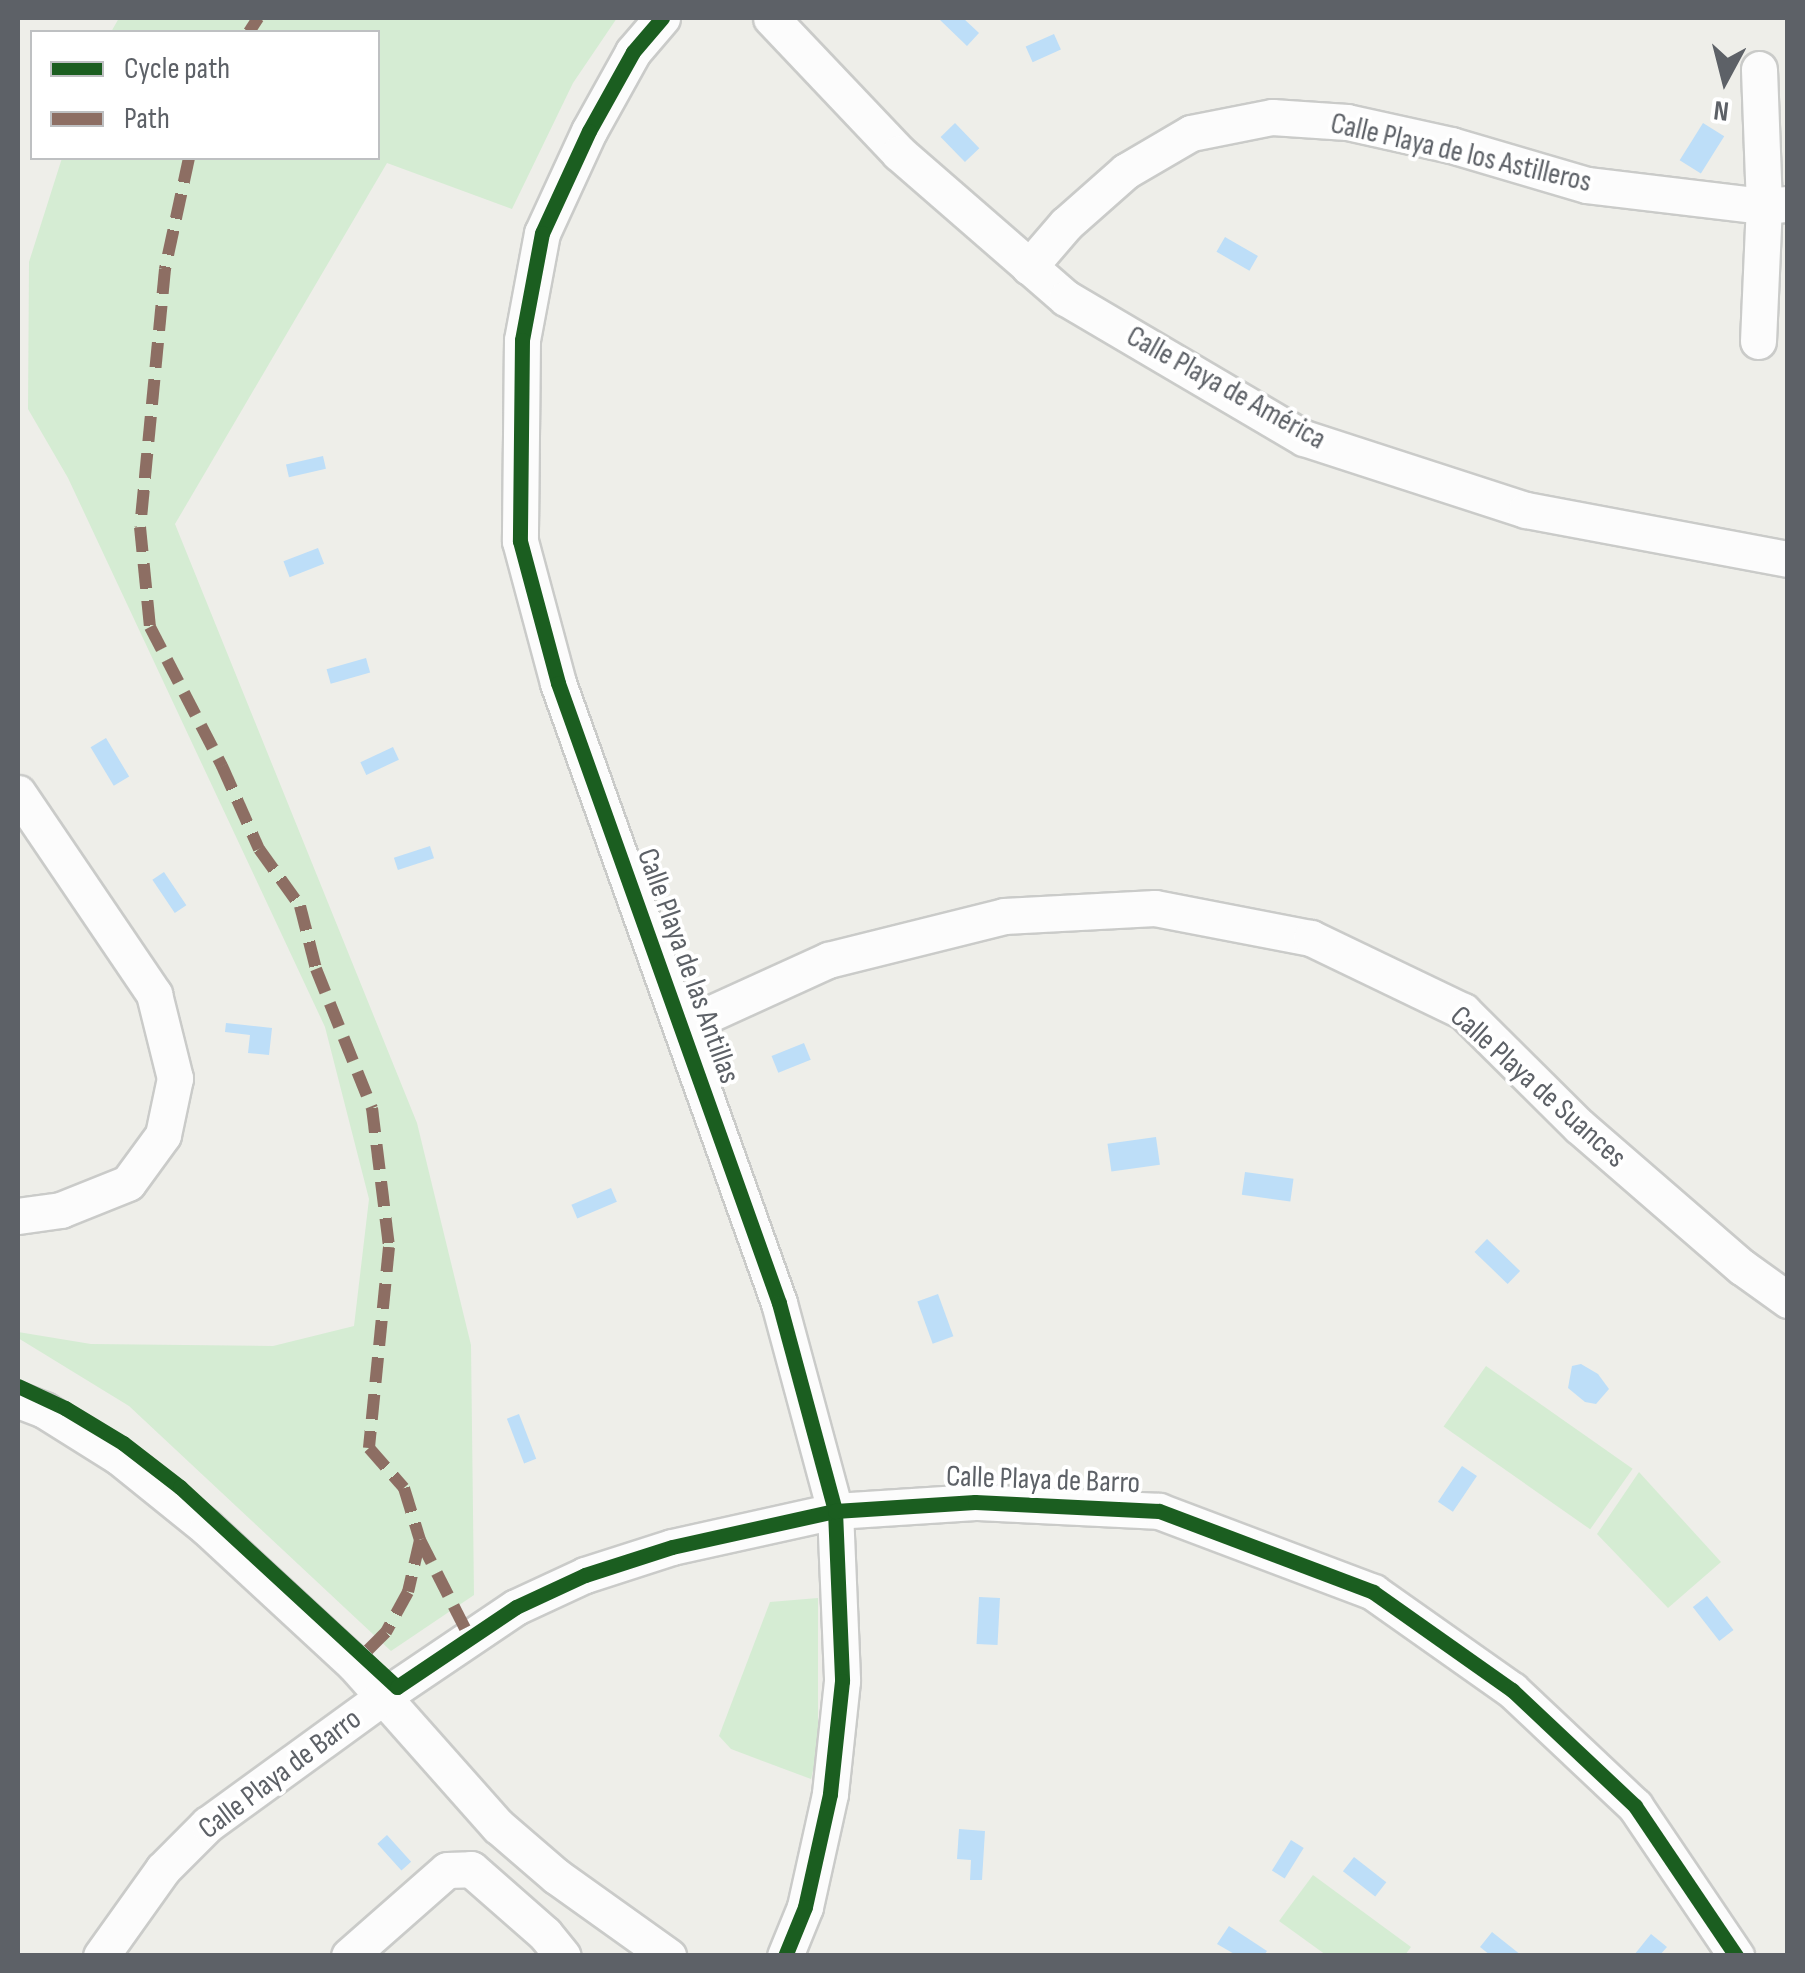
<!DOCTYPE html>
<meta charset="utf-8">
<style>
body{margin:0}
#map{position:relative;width:1805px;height:1973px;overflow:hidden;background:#eeeee9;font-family:"Sofia Sans Condensed",sans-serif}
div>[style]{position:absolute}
.green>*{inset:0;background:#d5ecd3;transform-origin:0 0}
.water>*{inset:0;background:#bddef8;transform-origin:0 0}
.roads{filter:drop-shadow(2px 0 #cacbc9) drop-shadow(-2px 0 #cacbc9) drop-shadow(0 2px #cacbc9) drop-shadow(0 -2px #cacbc9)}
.street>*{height:35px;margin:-17.5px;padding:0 17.5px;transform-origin:17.5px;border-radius:17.5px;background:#fcfcfc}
.quiet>*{height:12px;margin-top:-6px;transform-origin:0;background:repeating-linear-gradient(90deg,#8d6e63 0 25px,transparent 0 37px)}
.cycleway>*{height:15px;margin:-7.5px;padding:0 7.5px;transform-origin:7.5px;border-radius:7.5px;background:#1b5e20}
span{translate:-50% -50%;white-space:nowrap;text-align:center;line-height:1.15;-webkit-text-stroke:8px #fff;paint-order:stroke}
.street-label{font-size:30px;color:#5d6167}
.frame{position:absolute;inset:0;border:20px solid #5d6167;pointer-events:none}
.legend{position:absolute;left:30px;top:30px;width:350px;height:130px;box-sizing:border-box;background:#fff;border:2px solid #bec0c2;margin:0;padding:12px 18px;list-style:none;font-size:30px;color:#5d6167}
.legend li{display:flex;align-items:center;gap:20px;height:50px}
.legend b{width:50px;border:2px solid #bec0c2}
.north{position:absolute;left:1675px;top:30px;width:100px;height:100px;-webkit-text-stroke:8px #fff;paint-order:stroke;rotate:187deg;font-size:28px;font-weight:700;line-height:40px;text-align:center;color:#5d6167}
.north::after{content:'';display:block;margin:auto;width:35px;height:45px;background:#5d6167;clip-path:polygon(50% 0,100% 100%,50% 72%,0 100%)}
</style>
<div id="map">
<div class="green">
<i style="clip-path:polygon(119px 18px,617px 18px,573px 83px,512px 209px,387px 163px,175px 524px,417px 1123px,471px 1345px,474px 1595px,391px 1651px,129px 1406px,18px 1338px,18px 1332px,91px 1344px,273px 1346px,354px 1326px,369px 1199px,325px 1027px,68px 478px,28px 409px,29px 262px,62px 158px,378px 158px,378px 32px,111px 32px)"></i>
<i style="left:1486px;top:1366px;width:179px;height:74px;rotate:35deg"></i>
<i style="clip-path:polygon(1639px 1472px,1721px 1562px,1668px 1608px,1597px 1534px)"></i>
<i style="clip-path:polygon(818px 1598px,818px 1750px,811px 1779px,731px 1749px,719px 1736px,770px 1602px)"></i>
<i style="clip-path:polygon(1313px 1875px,1411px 1947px,1405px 1955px,1326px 1955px,1279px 1921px)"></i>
</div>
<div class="water">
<i style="clip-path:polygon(963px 18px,979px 33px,967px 46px,939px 19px)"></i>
<i style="left:1054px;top:34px;width:17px;height:31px;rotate:66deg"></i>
<i style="left:955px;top:123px;width:35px;height:20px;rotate:46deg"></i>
<i style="left:1703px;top:123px;width:25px;height:44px;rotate:32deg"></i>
<i style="left:1225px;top:237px;width:38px;height:17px;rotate:30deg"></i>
<i style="left:323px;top:456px;width:13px;height:38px;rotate:77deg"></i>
<i style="left:318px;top:548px;width:17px;height:37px;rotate:69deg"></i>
<i style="left:366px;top:658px;width:15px;height:41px;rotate:74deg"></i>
<i style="left:106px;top:738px;width:45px;height:18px;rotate:59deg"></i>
<i style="left:393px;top:747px;width:14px;height:36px;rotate:65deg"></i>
<i style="left:430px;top:846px;width:13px;height:38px;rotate:72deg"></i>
<i style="left:164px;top:872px;width:40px;height:14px;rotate:56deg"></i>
<i style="clip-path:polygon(226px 1023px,272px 1028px,269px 1055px,248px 1053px,250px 1035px,225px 1032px)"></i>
<i style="left:804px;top:1043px;width:18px;height:35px;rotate:68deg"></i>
<i style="left:1156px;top:1137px;width:28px;height:49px;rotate:82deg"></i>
<i style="left:1245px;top:1172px;width:49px;height:23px;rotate:8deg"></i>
<i style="left:611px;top:1188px;width:15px;height:43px;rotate:67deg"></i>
<i style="left:1487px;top:1239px;width:46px;height:18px;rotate:44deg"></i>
<i style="left:938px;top:1294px;width:45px;height:22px;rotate:70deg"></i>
<i style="clip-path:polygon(1581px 1364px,1598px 1374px,1609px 1389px,1596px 1404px,1585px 1402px,1568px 1388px,1572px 1366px)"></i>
<i style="left:519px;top:1414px;width:48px;height:13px;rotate:69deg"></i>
<i style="left:1462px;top:1466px;width:18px;height:43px;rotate:34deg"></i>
<i style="left:1707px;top:1596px;width:43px;height:18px;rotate:52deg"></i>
<i style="left:979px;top:1597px;width:21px;height:47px;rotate:3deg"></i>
<i style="clip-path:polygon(959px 1829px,985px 1831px,982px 1880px,970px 1880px,971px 1860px,957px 1859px)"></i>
<i style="left:387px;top:1835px;width:36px;height:13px;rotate:48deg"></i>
<i style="left:1291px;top:1840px;width:15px;height:36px;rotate:32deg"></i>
<i style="left:1354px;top:1857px;width:41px;height:18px;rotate:38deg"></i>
<i style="clip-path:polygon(1229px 1926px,1267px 1951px,1264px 1955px,1236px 1955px,1217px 1944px)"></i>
<i style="clip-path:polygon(1492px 1932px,1521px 1955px,1490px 1955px,1480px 1947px)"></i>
<i style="clip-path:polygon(1651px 1934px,1667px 1947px,1660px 1955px,1634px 1955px)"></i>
</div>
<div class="roads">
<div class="street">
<i style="left:662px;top:18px;width:45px;rotate:130.5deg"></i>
<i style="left:633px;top:52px;width:90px;rotate:119.1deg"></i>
<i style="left:589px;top:131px;width:112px;rotate:114.7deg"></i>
<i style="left:542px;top:233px;width:109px;rotate:100.6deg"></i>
<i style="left:522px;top:340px;width:201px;rotate:90.6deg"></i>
<i style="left:520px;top:541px;width:147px;rotate:75deg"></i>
<i style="left:558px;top:683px;width:658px;rotate:70.38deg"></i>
<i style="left:779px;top:1303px;width:215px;rotate:74.9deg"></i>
<i style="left:835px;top:1511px;width:170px;rotate:87.6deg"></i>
<i style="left:842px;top:1681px;width:114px;rotate:96.1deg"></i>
<i style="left:830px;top:1794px;width:116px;rotate:102.5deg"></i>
<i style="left:805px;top:1907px;width:53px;rotate:112.2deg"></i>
<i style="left:771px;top:18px;width:186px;rotate:46.5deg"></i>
<i style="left:899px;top:153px;width:221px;rotate:41deg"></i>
<i style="left:1066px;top:298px;width:276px;rotate:30.5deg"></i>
<i style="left:1304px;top:438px;width:233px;rotate:18deg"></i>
<i style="left:1526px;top:510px;width:267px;rotate:10.6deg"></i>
<i style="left:1029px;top:267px;width:57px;rotate:-49.3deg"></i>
<i style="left:1066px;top:224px;width:80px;rotate:-41.5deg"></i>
<i style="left:1126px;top:171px;width:75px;rotate:-30.3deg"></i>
<i style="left:1191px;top:133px;width:83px;rotate:-11.2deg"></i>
<i style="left:1272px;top:117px;width:75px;rotate:3.8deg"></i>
<i style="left:1347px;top:122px;width:107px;rotate:12.5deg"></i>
<i style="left:1451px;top:145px;width:142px;rotate:16.4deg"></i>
<i style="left:1587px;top:185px;width:178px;rotate:6.8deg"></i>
<i style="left:1764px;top:206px;width:24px;rotate:-5deg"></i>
<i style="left:1758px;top:341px;width:135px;rotate:-87.5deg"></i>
<i style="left:1764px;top:206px;width:137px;rotate:-92.1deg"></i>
<i style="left:18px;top:793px;width:243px;rotate:55.9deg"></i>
<i style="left:154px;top:994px;width:87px;rotate:76deg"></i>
<i style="left:175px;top:1078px;width:58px;rotate:101.9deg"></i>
<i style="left:163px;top:1135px;width:59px;rotate:126.1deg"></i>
<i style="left:128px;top:1183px;width:72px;rotate:158.1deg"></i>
<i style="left:61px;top:1210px;width:43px;rotate:172.1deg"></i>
<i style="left:681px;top:1027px;width:162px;rotate:-24.5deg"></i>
<i style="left:828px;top:960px;width:181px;rotate:-14deg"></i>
<i style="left:1004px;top:916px;width:151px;rotate:-3deg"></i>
<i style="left:1155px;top:908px;width:159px;rotate:10.9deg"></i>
<i style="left:1311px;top:938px;width:169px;rotate:25.7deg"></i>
<i style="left:1463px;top:1011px;width:163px;rotate:44.8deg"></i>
<i style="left:1579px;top:1126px;width:216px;rotate:40.9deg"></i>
<i style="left:1742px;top:1267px;width:57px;rotate:35.7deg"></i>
<i style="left:18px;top:1400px;width:28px;rotate:21deg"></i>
<i style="left:44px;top:1410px;width:89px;rotate:32.1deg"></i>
<i style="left:119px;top:1457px;width:113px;rotate:38.9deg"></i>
<i style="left:207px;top:1528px;width:200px;rotate:42.8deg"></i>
<i style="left:354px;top:1664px;width:217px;rotate:48.4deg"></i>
<i style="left:498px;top:1826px;width:77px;rotate:40.8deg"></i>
<i style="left:556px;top:1876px;width:138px;rotate:35.5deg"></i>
<i style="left:101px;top:1956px;width:107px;rotate:-54.5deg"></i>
<i style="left:163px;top:1869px;width:64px;rotate:-45deg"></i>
<i style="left:208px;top:1824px;width:218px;rotate:-36deg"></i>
<i style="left:384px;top:1696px;width:159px;rotate:-34deg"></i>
<i style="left:516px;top:1607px;width:76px;rotate:-24.9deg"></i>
<i style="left:585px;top:1575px;width:91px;rotate:-17.8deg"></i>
<i style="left:672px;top:1547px;width:167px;rotate:-12.5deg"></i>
<i style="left:835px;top:1511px;width:140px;rotate:-3.7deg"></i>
<i style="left:975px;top:1502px;width:184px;rotate:2.8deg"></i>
<i style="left:1159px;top:1511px;width:229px;rotate:20.7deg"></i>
<i style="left:1373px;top:1592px;width:170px;rotate:35.2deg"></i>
<i style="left:1512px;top:1690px;width:169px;rotate:43.3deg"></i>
<i style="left:1635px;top:1806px;width:181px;rotate:56deg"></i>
<i style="left:349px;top:1956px;width:130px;rotate:-41.3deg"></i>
<i style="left:447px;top:1870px;width:24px;rotate:-2deg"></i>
<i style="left:471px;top:1869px;width:98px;rotate:41.3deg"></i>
<i style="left:545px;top:1934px;width:28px;rotate:51deg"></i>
</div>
</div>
<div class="quiet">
<i style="left:249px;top:32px;width:17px;rotate:-57deg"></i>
<i style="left:189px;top:158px;width:114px;rotate:102.2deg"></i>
<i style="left:165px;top:269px;width:259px;rotate:95.5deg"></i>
<i style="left:140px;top:527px;width:100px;rotate:84.3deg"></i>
<i style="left:150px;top:627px;width:157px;rotate:62.6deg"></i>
<i style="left:222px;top:766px;width:91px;rotate:66deg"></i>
<i style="left:259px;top:849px;width:70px;rotate:54.3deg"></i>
<i style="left:300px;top:906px;width:65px;rotate:75.7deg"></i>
<i style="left:316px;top:969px;width:150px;rotate:68.1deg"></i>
<i style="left:372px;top:1108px;width:140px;rotate:83deg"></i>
<i style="left:389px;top:1247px;width:202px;rotate:95.7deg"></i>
<i style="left:369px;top:1448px;width:53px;rotate:48.8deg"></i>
<i style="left:404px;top:1488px;width:54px;rotate:72.9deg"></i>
<i style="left:420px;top:1540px;width:53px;rotate:103deg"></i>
<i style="left:408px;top:1592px;width:46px;rotate:118.8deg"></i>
<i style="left:386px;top:1632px;width:38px;rotate:135deg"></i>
<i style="left:420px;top:1540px;width:108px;rotate:63deg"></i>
</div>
<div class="cycleway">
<i style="left:662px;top:18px;width:45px;rotate:130.5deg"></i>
<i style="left:633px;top:52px;width:90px;rotate:119.1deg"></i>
<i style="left:589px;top:131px;width:112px;rotate:114.7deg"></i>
<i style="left:542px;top:233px;width:109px;rotate:100.6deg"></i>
<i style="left:522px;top:340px;width:201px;rotate:90.6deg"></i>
<i style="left:520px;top:541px;width:147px;rotate:75deg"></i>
<i style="left:558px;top:683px;width:658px;rotate:70.38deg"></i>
<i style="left:779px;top:1303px;width:215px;rotate:74.9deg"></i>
<i style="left:835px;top:1511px;width:170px;rotate:87.6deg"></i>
<i style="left:842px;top:1681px;width:114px;rotate:96.1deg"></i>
<i style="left:830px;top:1794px;width:116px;rotate:102.5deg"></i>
<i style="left:805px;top:1907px;width:53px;rotate:112.2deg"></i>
<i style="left:18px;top:1386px;width:52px;rotate:25.1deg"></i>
<i style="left:65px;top:1408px;width:68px;rotate:31.1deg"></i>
<i style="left:123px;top:1443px;width:72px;rotate:37.7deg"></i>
<i style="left:180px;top:1487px;width:295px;rotate:42.7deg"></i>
<i style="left:397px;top:1687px;width:143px;rotate:-33.9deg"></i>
<i style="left:516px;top:1607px;width:76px;rotate:-24.9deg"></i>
<i style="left:585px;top:1575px;width:91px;rotate:-17.8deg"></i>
<i style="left:672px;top:1547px;width:167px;rotate:-12.5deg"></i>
<i style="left:835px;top:1511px;width:140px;rotate:-3.7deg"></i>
<i style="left:975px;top:1502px;width:184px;rotate:2.8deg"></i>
<i style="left:1159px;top:1511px;width:229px;rotate:20.7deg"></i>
<i style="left:1373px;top:1592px;width:170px;rotate:35.2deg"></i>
<i style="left:1512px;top:1690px;width:169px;rotate:43.3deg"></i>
<i style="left:1635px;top:1806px;width:181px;rotate:56deg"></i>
</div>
<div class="street-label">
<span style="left:1461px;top:153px;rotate:13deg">Calle Playa de los Astilleros</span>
<span style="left:1226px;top:388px;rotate:29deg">Calle Playa de América</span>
<span style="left:688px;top:966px;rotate:70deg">Calle Playa de las Antillas</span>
<span style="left:1538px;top:1087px;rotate:42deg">Calle Playa de Suances</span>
<span style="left:1043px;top:1480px;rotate:2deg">Calle Playa de Barro</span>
<span style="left:280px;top:1774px;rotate:-37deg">Calle Playa de Barro</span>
</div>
<div class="frame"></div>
<ul class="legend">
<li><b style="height:12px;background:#1b5e20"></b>Cycle path</li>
<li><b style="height:12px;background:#8d6e63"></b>Path</li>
</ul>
<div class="north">N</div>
</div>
